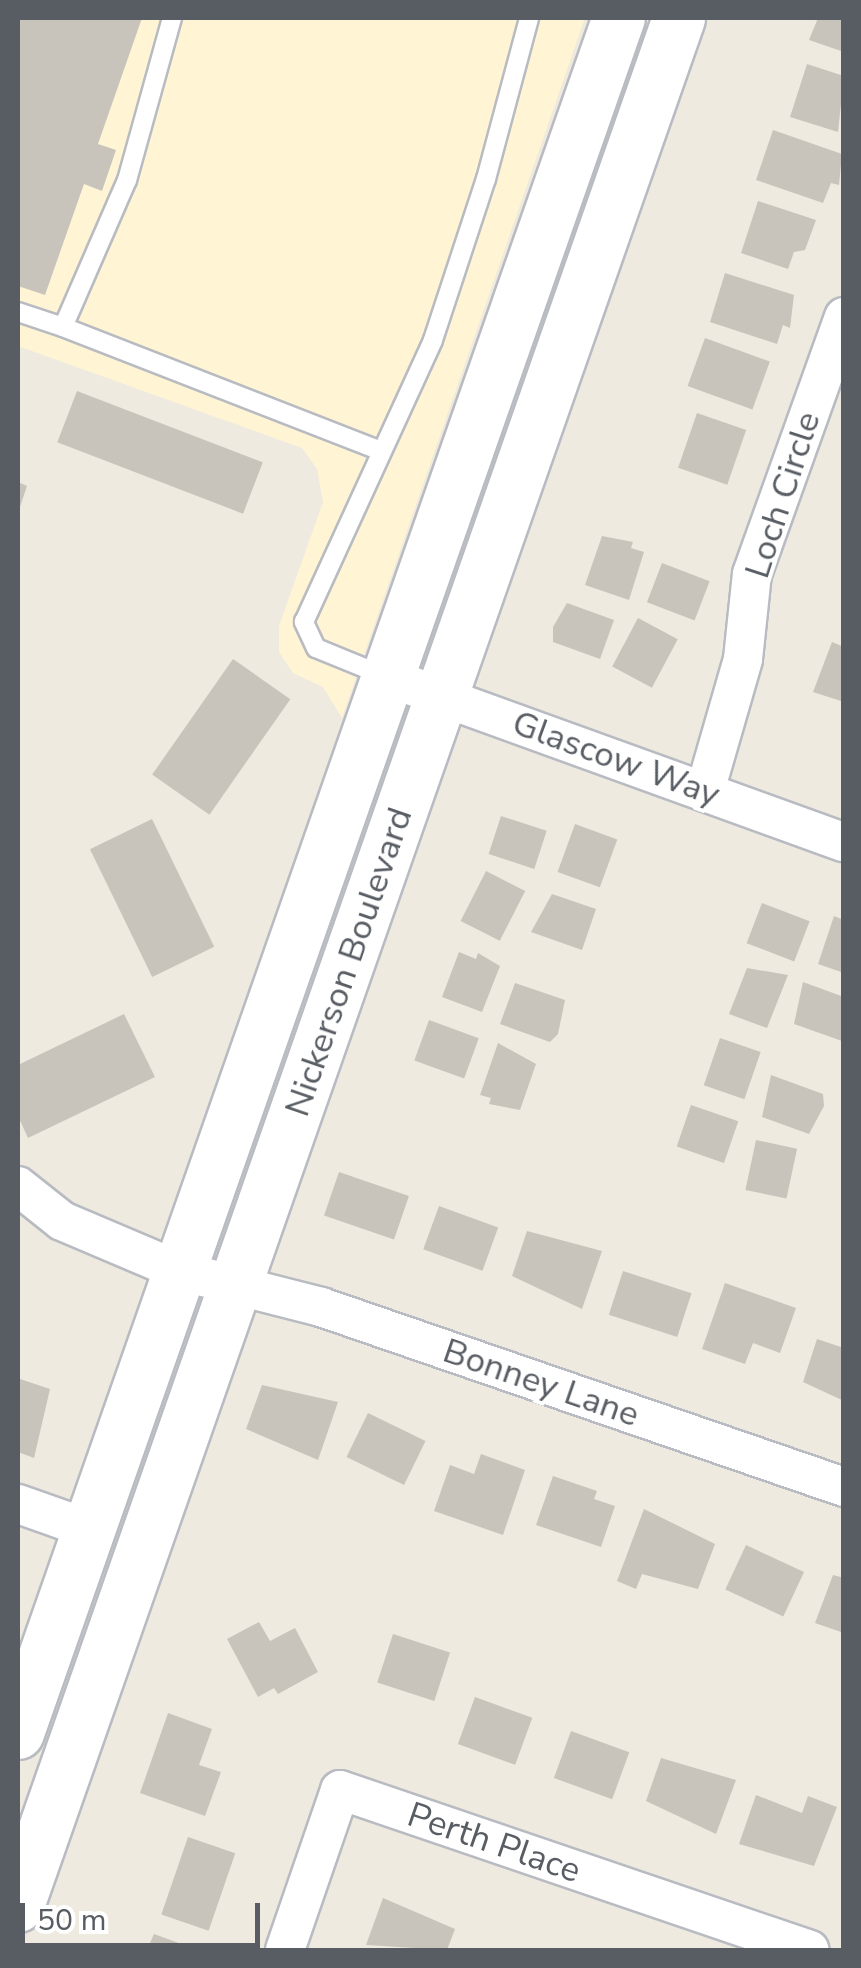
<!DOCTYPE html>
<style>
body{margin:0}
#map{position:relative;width:861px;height:1968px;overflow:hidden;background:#eeeadf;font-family:"Nunito Sans",sans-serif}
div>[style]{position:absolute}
.commercial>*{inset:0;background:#fff4d3}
.building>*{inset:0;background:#c8c4bc;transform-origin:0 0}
.roads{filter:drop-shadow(2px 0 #b8bbc1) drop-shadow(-2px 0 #b8bbc1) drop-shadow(0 2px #b8bbc1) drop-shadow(0 -2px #b8bbc1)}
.lane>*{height:18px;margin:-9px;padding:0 9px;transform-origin:9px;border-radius:9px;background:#fff}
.street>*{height:38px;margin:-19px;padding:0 19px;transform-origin:19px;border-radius:19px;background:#fff}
.secondary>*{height:52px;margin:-26px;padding:0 26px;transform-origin:26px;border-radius:26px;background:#fff}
span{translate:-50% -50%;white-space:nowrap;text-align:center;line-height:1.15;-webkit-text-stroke:8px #fff;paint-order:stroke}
.street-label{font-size:35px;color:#585d63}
.frame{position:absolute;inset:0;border:20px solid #585d63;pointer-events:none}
.scale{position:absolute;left:20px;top:1903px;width:240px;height:45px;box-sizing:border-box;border:5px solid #585d63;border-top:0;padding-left:12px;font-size:30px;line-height:35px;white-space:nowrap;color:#585d63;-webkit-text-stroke:8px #fff;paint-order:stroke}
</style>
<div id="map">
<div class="commercial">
<i style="clip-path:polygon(18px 18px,585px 18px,342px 718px,323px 687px,293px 673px,279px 652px,279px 626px,323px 502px,317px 469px,302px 448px,18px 346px)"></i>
</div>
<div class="building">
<i style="clip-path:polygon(18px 18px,142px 18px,98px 144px,116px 150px,102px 191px,84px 184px,45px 295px,18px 286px)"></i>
<i style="clip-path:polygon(818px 18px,844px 18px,844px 52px,809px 40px)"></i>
<i style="clip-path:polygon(807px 64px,844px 76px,838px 132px,790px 117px)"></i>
<i style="clip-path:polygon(773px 130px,842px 154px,839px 185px,831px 183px,823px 203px,756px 180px)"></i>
<i style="clip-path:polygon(758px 201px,816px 220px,805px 250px,794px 252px,788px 269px,741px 253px)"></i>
<i style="clip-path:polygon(725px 273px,794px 295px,790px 328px,783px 325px,777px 344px,710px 322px)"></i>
<i style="left:705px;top:338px;width:69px;height:51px;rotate:20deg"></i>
<i style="left:77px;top:391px;width:199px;height:55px;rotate:21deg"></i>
<i style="left:697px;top:413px;width:52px;height:58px;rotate:19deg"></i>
<i style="clip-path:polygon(18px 482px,27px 486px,18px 513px)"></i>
<i style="clip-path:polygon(602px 536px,633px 542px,631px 548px,644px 552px,629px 600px,585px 585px)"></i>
<i style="left:662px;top:563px;width:51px;height:42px;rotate:21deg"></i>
<i style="clip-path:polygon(567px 603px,614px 620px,600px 659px,553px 642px,553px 627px)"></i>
<i style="left:638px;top:618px;width:45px;height:55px;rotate:28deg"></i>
<i style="clip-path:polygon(832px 642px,844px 647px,844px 702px,813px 692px)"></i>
<i style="left:233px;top:659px;width:70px;height:141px;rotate:35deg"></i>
<i style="left:501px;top:816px;width:48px;height:40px;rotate:18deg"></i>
<i style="left:152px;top:819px;width:142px;height:69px;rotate:64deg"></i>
<i style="left:575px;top:824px;width:45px;height:51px;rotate:20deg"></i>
<i style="left:486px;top:871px;width:44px;height:56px;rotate:27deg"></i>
<i style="clip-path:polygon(552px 894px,596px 909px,582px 950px,531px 932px)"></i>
<i style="left:762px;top:903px;width:51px;height:43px;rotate:21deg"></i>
<i style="clip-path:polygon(834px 916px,844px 920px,844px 973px,818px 964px)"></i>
<i style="clip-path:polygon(459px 952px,476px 959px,478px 953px,500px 966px,482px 1012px,442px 997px)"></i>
<i style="clip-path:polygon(747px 968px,788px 975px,767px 1028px,729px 1014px)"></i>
<i style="clip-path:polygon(803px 982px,844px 997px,842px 1041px,794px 1024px)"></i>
<i style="clip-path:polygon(515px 983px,565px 1000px,558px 1034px,550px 1042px,500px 1024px)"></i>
<i style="clip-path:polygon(124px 1014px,155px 1077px,28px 1138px,18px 1116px,18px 1065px)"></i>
<i style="left:429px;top:1020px;width:53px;height:43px;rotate:20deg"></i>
<i style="left:720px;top:1038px;width:43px;height:50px;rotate:19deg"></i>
<i style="clip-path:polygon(498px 1043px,536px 1064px,520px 1110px,489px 1104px,491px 1098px,480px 1095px)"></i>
<i style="clip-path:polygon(771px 1075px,823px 1094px,824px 1106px,809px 1134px,762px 1117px)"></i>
<i style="left:691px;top:1105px;width:50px;height:44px;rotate:19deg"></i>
<i style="left:756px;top:1140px;width:42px;height:51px;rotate:12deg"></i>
<i style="left:339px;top:1172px;width:74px;height:46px;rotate:19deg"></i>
<i style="left:439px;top:1206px;width:63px;height:46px;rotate:20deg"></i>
<i style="clip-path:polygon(527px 1231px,602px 1251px,582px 1309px,512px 1276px)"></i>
<i style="left:623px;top:1271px;width:72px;height:46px;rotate:18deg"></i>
<i style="clip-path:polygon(725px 1283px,796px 1308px,780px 1353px,753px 1343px,745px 1364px,702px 1349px)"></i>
<i style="clip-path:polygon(817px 1339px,844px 1348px,844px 1401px,803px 1382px)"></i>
<i style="clip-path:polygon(20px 1379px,50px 1389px,34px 1458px,18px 1452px)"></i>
<i style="clip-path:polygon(262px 1385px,338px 1402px,318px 1460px,246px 1429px)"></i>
<i style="left:368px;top:1413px;width:64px;height:49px;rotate:26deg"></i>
<i style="clip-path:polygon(481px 1454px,525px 1470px,503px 1535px,434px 1511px,450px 1465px,474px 1474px)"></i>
<i style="clip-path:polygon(553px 1476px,597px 1491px,594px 1499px,615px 1506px,601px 1547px,536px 1525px)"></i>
<i style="clip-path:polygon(644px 1509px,715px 1544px,698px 1589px,642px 1574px,636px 1589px,617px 1581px)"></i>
<i style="left:746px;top:1545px;width:64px;height:49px;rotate:25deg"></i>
<i style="clip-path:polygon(833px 1575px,844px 1578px,844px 1633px,815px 1623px)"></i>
<i style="clip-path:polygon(259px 1622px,270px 1641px,295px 1628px,318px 1672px,278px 1694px,274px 1688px,258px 1697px,227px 1639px)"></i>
<i style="left:393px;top:1634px;width:60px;height:51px;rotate:18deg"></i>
<i style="left:475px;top:1697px;width:61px;height:50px;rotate:20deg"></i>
<i style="clip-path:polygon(168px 1713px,212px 1729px,199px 1765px,221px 1772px,205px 1816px,140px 1793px)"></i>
<i style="left:571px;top:1731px;width:62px;height:50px;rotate:20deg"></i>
<i style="clip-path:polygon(661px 1758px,736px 1780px,716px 1834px,646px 1801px)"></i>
<i style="clip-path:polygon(756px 1795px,802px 1813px,808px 1796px,837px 1807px,814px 1866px,739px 1844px)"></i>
<i style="left:188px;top:1837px;width:50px;height:82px;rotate:19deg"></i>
<i style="clip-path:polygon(383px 1898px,455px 1929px,447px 1950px,366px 1945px)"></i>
<i style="clip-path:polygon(154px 1934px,198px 1950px,147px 1950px)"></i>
</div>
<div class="roads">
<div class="lane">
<i style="left:172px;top:18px;width:168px;rotate:105.5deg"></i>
<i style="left:127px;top:180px;width:160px;rotate:113.5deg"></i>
<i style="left:63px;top:327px;width:341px;rotate:21.3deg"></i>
<i style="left:18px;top:312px;width:47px;rotate:18.4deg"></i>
<i style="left:382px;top:675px;width:71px;rotate:-157.8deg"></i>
<i style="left:316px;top:648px;width:29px;rotate:-115deg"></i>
<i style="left:304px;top:622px;width:310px;rotate:-65.4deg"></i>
<i style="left:433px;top:340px;width:169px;rotate:-71.8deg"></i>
<i style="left:486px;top:179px;width:167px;rotate:-75deg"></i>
</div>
<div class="street">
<i style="left:387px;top:677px;width:486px;rotate:19.9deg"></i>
<i style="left:705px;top:791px;width:137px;rotate:-73.9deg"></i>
<i style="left:743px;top:659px;width:85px;rotate:-84deg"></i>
<i style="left:752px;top:574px;width:273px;rotate:-70.3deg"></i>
<i style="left:18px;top:1186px;width:56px;rotate:38.5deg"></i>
<i style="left:62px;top:1221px;width:128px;rotate:23deg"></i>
<i style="left:180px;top:1271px;width:146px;rotate:14.3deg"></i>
<i style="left:321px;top:1307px;width:553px;rotate:18.99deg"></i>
<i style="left:18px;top:1504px;width:75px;rotate:19.4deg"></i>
<i style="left:285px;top:1950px;width:169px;rotate:-71deg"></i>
<i style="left:340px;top:1790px;width:496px;rotate:18.8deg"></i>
</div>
<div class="secondary">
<i style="left:18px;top:1733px;width:1817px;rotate:-70.69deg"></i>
<i style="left:18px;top:1906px;width:2000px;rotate:-70.7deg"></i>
</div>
</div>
<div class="street-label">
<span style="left:783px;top:495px;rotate:-72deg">Loch Circle</span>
<span style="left:616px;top:759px;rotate:20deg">Glascow Way</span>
<span style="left:349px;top:962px;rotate:-71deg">Nickerson Boulevard</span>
<span style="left:541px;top:1383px;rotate:19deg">Bonney Lane</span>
<span style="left:494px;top:1843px;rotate:19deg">Perth Place</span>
</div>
<div class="frame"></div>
<div class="scale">50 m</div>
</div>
